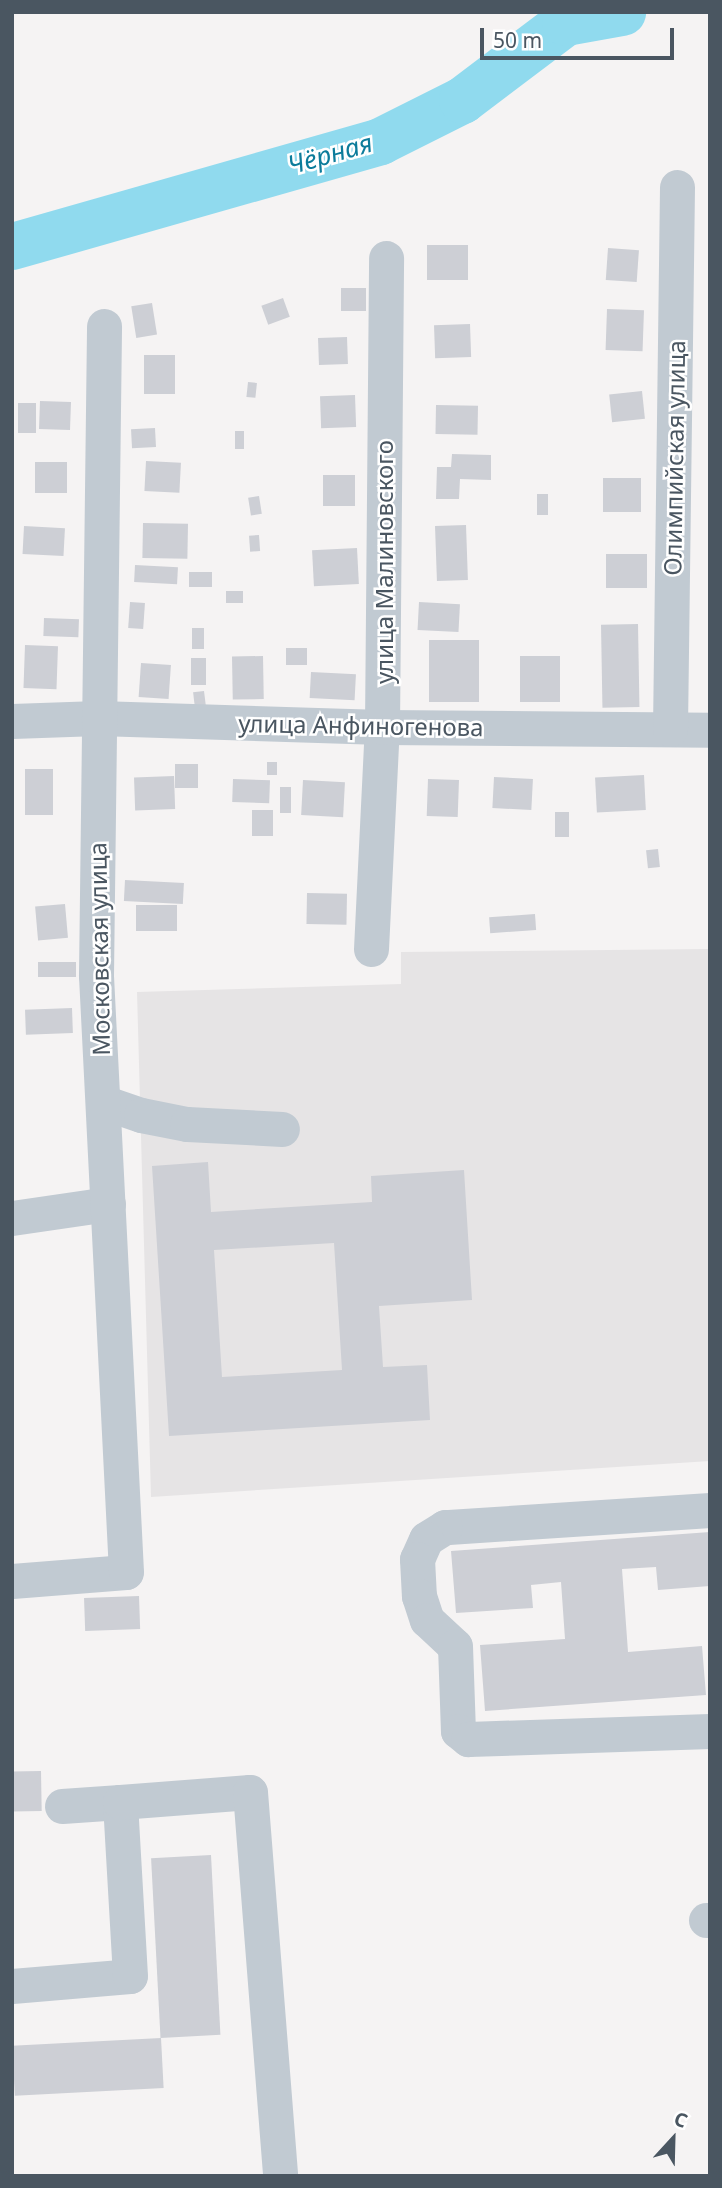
<!DOCTYPE html>
<meta charset="utf-8">
<style>
body{margin:0}
#map{position:relative;width:722px;height:2188px;overflow:hidden;background:#f5f3f3;font-family:"Noto Sans",sans-serif}
div>[style]{position:absolute}
.education>*{inset:0;background:#e6e4e5}
.river>*{height:47px;margin:-23.5px;padding:0 23.5px;transform-origin:23.5px;border-radius:23.5px;background:#90daee}
.building>*{inset:0;background:#cdcfd5;transform-origin:0 0}
.minor>*{height:35px;margin:-17.5px;padding:0 17.5px;transform-origin:17.5px;border-radius:17.5px;background:#c1cad2}
span{translate:-50% -50%;white-space:nowrap;text-align:center;line-height:1.15;-webkit-text-stroke:5px #fff;paint-order:stroke}
.street-label{font-size:24px;color:#4a5661}
.water-label{font-size:26px;color:#0c7c9b;font-style:italic}
.frame{position:absolute;inset:0;border:14px solid #4a5661;pointer-events:none}
.north{position:absolute;left:638px;top:2104px;width:70px;height:70px;-webkit-text-stroke:5px #fff;paint-order:stroke;rotate:22deg;font-size:19px;font-weight:700;line-height:28px;text-align:center;color:#4a5661}
.north::after{content:'';display:block;margin:auto;width:24px;height:32px;background:#4a5661;clip-path:polygon(50% 0,100% 100%,50% 72%,0 100%)}
.scale{position:absolute;left:480px;top:28px;width:194px;height:32px;box-sizing:border-box;border:4px solid #4a5661;border-top:0;padding-left:9px;font-size:21px;line-height:24px;white-space:nowrap;color:#4a5661;-webkit-text-stroke:5px #fff;paint-order:stroke}
</style>
<div id="map">
<div class="education">
<i style="clip-path:polygon(710px 949px,710px 1461px,151px 1497px,137px 992px,401px 984px,401px 952px)"></i>
</div>
<div class="river">
<i style="left:12px;top:246px;width:383px;rotate:-15.9deg"></i>
<i style="left:380px;top:141px;width:92px;rotate:-26.6deg"></i>
<i style="left:462px;top:100px;width:129px;rotate:-37.1deg"></i>
<i style="left:565px;top:22px;width:58px;rotate:-10deg"></i>
</div>
<div class="building">
<i style="left:427px;top:245px;width:41px;height:35px"></i>
<i style="left:608px;top:248px;width:31px;height:32px;rotate:4deg"></i>
<i style="left:341px;top:288px;width:25px;height:23px"></i>
<i style="left:283px;top:298px;width:20px;height:23px;rotate:70deg"></i>
<i style="left:152px;top:303px;width:32px;height:21px;rotate:81deg"></i>
<i style="left:607px;top:309px;width:37px;height:41px;rotate:2deg"></i>
<i style="left:470px;top:324px;width:33px;height:36px;rotate:88deg"></i>
<i style="left:347px;top:337px;width:27px;height:29px;rotate:88deg"></i>
<i style="left:144px;top:355px;width:31px;height:39px"></i>
<i style="left:248px;top:382px;width:9px;height:15px;rotate:6deg"></i>
<i style="left:642px;top:391px;width:28px;height:33px;rotate:84deg"></i>
<i style="left:355px;top:395px;width:32px;height:35px;rotate:88deg"></i>
<i style="left:40px;top:401px;width:31px;height:28px;rotate:2deg"></i>
<i style="left:18px;top:403px;width:18px;height:30px"></i>
<i style="left:436px;top:405px;width:42px;height:29px;rotate:1deg"></i>
<i style="left:155px;top:428px;width:19px;height:24px;rotate:87deg"></i>
<i style="left:235px;top:431px;width:9px;height:18px"></i>
<i style="clip-path:polygon(452px 454px,491px 455px,491px 480px,460px 479px,459px 499px,436px 499px,437px 467px,451px 467px)"></i>
<i style="left:146px;top:461px;width:35px;height:30px;rotate:3deg"></i>
<i style="left:35px;top:462px;width:32px;height:31px"></i>
<i style="left:323px;top:475px;width:32px;height:31px"></i>
<i style="left:603px;top:478px;width:38px;height:34px"></i>
<i style="left:537px;top:494px;width:11px;height:21px"></i>
<i style="left:259px;top:496px;width:18px;height:11px;rotate:81deg"></i>
<i style="left:143px;top:523px;width:45px;height:35px;rotate:1deg"></i>
<i style="left:466px;top:525px;width:55px;height:31px;rotate:88deg"></i>
<i style="left:24px;top:526px;width:41px;height:28px;rotate:3deg"></i>
<i style="left:259px;top:535px;width:16px;height:10px;rotate:86deg"></i>
<i style="left:357px;top:548px;width:36px;height:45px;rotate:87deg"></i>
<i style="left:647px;top:554px;width:34px;height:41px;rotate:90deg"></i>
<i style="left:135px;top:565px;width:43px;height:17px;rotate:3deg"></i>
<i style="left:189px;top:572px;width:23px;height:15px"></i>
<i style="left:226px;top:591px;width:17px;height:12px"></i>
<i style="left:130px;top:602px;width:15px;height:26px;rotate:4deg"></i>
<i style="left:419px;top:602px;width:41px;height:28px;rotate:3deg"></i>
<i style="left:44px;top:618px;width:35px;height:18px;rotate:2deg"></i>
<i style="left:638px;top:624px;width:83px;height:37px;rotate:89deg"></i>
<i style="left:192px;top:628px;width:12px;height:21px"></i>
<i style="left:479px;top:640px;width:62px;height:50px;rotate:90deg"></i>
<i style="left:25px;top:645px;width:33px;height:43px;rotate:2deg"></i>
<i style="left:286px;top:648px;width:21px;height:17px"></i>
<i style="left:263px;top:656px;width:43px;height:31px;rotate:89deg"></i>
<i style="left:520px;top:656px;width:40px;height:46px"></i>
<i style="left:191px;top:658px;width:15px;height:27px"></i>
<i style="left:141px;top:663px;width:30px;height:34px;rotate:4deg"></i>
<i style="left:311px;top:672px;width:45px;height:26px;rotate:3deg"></i>
<i style="left:204px;top:691px;width:17px;height:11px;rotate:83deg"></i>
<i style="left:267px;top:762px;width:10px;height:13px"></i>
<i style="left:175px;top:764px;width:23px;height:24px"></i>
<i style="left:25px;top:769px;width:28px;height:46px"></i>
<i style="left:644px;top:775px;width:35px;height:49px;rotate:87deg"></i>
<i style="left:174px;top:776px;width:33px;height:40px;rotate:88deg"></i>
<i style="left:494px;top:777px;width:39px;height:31px;rotate:3deg"></i>
<i style="left:233px;top:779px;width:37px;height:23px;rotate:2deg"></i>
<i style="left:428px;top:779px;width:31px;height:37px;rotate:2deg"></i>
<i style="left:303px;top:780px;width:42px;height:35px;rotate:3deg"></i>
<i style="left:280px;top:787px;width:11px;height:26px"></i>
<i style="left:252px;top:810px;width:21px;height:26px"></i>
<i style="left:555px;top:812px;width:14px;height:25px"></i>
<i style="left:658px;top:849px;width:18px;height:12px;rotate:84deg"></i>
<i style="left:125px;top:880px;width:59px;height:21px;rotate:3deg"></i>
<i style="left:307px;top:893px;width:40px;height:31px;rotate:1deg"></i>
<i style="left:65px;top:904px;width:34px;height:30px;rotate:85deg"></i>
<i style="left:177px;top:905px;width:26px;height:41px;rotate:90deg"></i>
<i style="left:535px;top:914px;width:16px;height:46px;rotate:86deg"></i>
<i style="left:76px;top:962px;width:15px;height:38px;rotate:90deg"></i>
<i style="left:72px;top:1008px;width:25px;height:47px;rotate:88deg"></i>
<i style="clip-path:polygon(evenodd,208px 1162px,211px 1212px,372px 1202px,371px 1176px,464px 1170px,472px 1300px,379px 1306px,383px 1367px,427px 1365px,430px 1420px,169px 1436px,152px 1166px,208px 1162px,334px 1243px,342px 1370px,222px 1377px,214px 1250px,334px 1243px)"></i>
<i style="clip-path:polygon(710px 1532px,710px 1586px,658px 1590px,656px 1567px,622px 1569px,628px 1652px,702px 1646px,706px 1695px,485px 1711px,480px 1645px,565px 1639px,561px 1582px,531px 1585px,533px 1608px,456px 1613px,451px 1551px)"></i>
<i style="left:139px;top:1596px;width:33px;height:55px;rotate:88deg"></i>
<i style="left:41px;top:1771px;width:40px;height:29px;rotate:89deg"></i>
<i style="left:211px;top:1855px;width:180px;height:60px;rotate:87deg"></i>
<i style="left:161px;top:2038px;width:50px;height:149px;rotate:87deg"></i>
</div>
<div class="minor">
<i style="left:12px;top:721px;width:86px;rotate:-2deg"></i>
<i style="left:98px;top:718px;width:284px;rotate:1.8deg"></i>
<i style="left:382px;top:727px;width:328px;rotate:0.5deg"></i>
<i style="left:670px;top:729px;width:542px;rotate:-89.26deg"></i>
<i style="left:371px;top:949px;width:222px;rotate:-87.2deg"></i>
<i style="left:382px;top:727px;width:469px;rotate:-89.5deg"></i>
<i style="left:103px;top:1102px;width:40px;rotate:18.9deg"></i>
<i style="left:141px;top:1115px;width:47px;rotate:11.1deg"></i>
<i style="left:187px;top:1124px;width:95px;rotate:3deg"></i>
<i style="left:12px;top:1218px;width:97px;rotate:-8.3deg"></i>
<i style="left:710px;top:1510px;width:266px;rotate:176.3deg"></i>
<i style="left:445px;top:1527px;width:22px;rotate:148deg"></i>
<i style="left:426px;top:1539px;width:22px;rotate:114deg"></i>
<i style="left:417px;top:1559px;width:37px;rotate:87deg"></i>
<i style="left:419px;top:1596px;width:25px;rotate:72deg"></i>
<i style="left:427px;top:1620px;width:38px;rotate:43deg"></i>
<i style="left:455px;top:1646px;width:85px;rotate:88deg"></i>
<i style="left:458px;top:1731px;width:13px;rotate:39deg"></i>
<i style="left:468px;top:1739px;width:242px;rotate:-1.9deg"></i>
<i style="left:12px;top:1581px;width:114px;rotate:-4.5deg"></i>
<i style="left:126px;top:1572px;width:598px;rotate:-92.88deg"></i>
<i style="left:96px;top:975px;width:649px;rotate:-89.29deg"></i>
<i style="left:62px;top:1806px;width:58px;rotate:-3.9deg"></i>
<i style="left:706px;top:1920px;width:4px"></i>
<i style="left:12px;top:1986px;width:118px;rotate:-4.8deg"></i>
<i style="left:130px;top:1976px;width:174px;rotate:-93.3deg"></i>
<i style="left:120px;top:1802px;width:130px;rotate:-4.4deg"></i>
<i style="left:250px;top:1792px;width:385px;rotate:85.5deg"></i>
</div>
<div class="street-label">
<span style="left:674px;top:458px;rotate:-89deg">Олимпийская улица</span>
<span style="left:384px;top:562px;rotate:-90deg">улица Малиновского</span>
<span style="left:361px;top:725px;rotate:1deg">улица Анфиногенова</span>
<span style="left:99px;top:949px;rotate:-91deg">Московская улица</span>
</div>
<div class="water-label">
<span style="left:330px;top:154px;rotate:-16deg">Чёрная</span>
</div>
<div class="frame"></div>
<div class="north">С</div>
<div class="scale">50 m</div>
</div>
